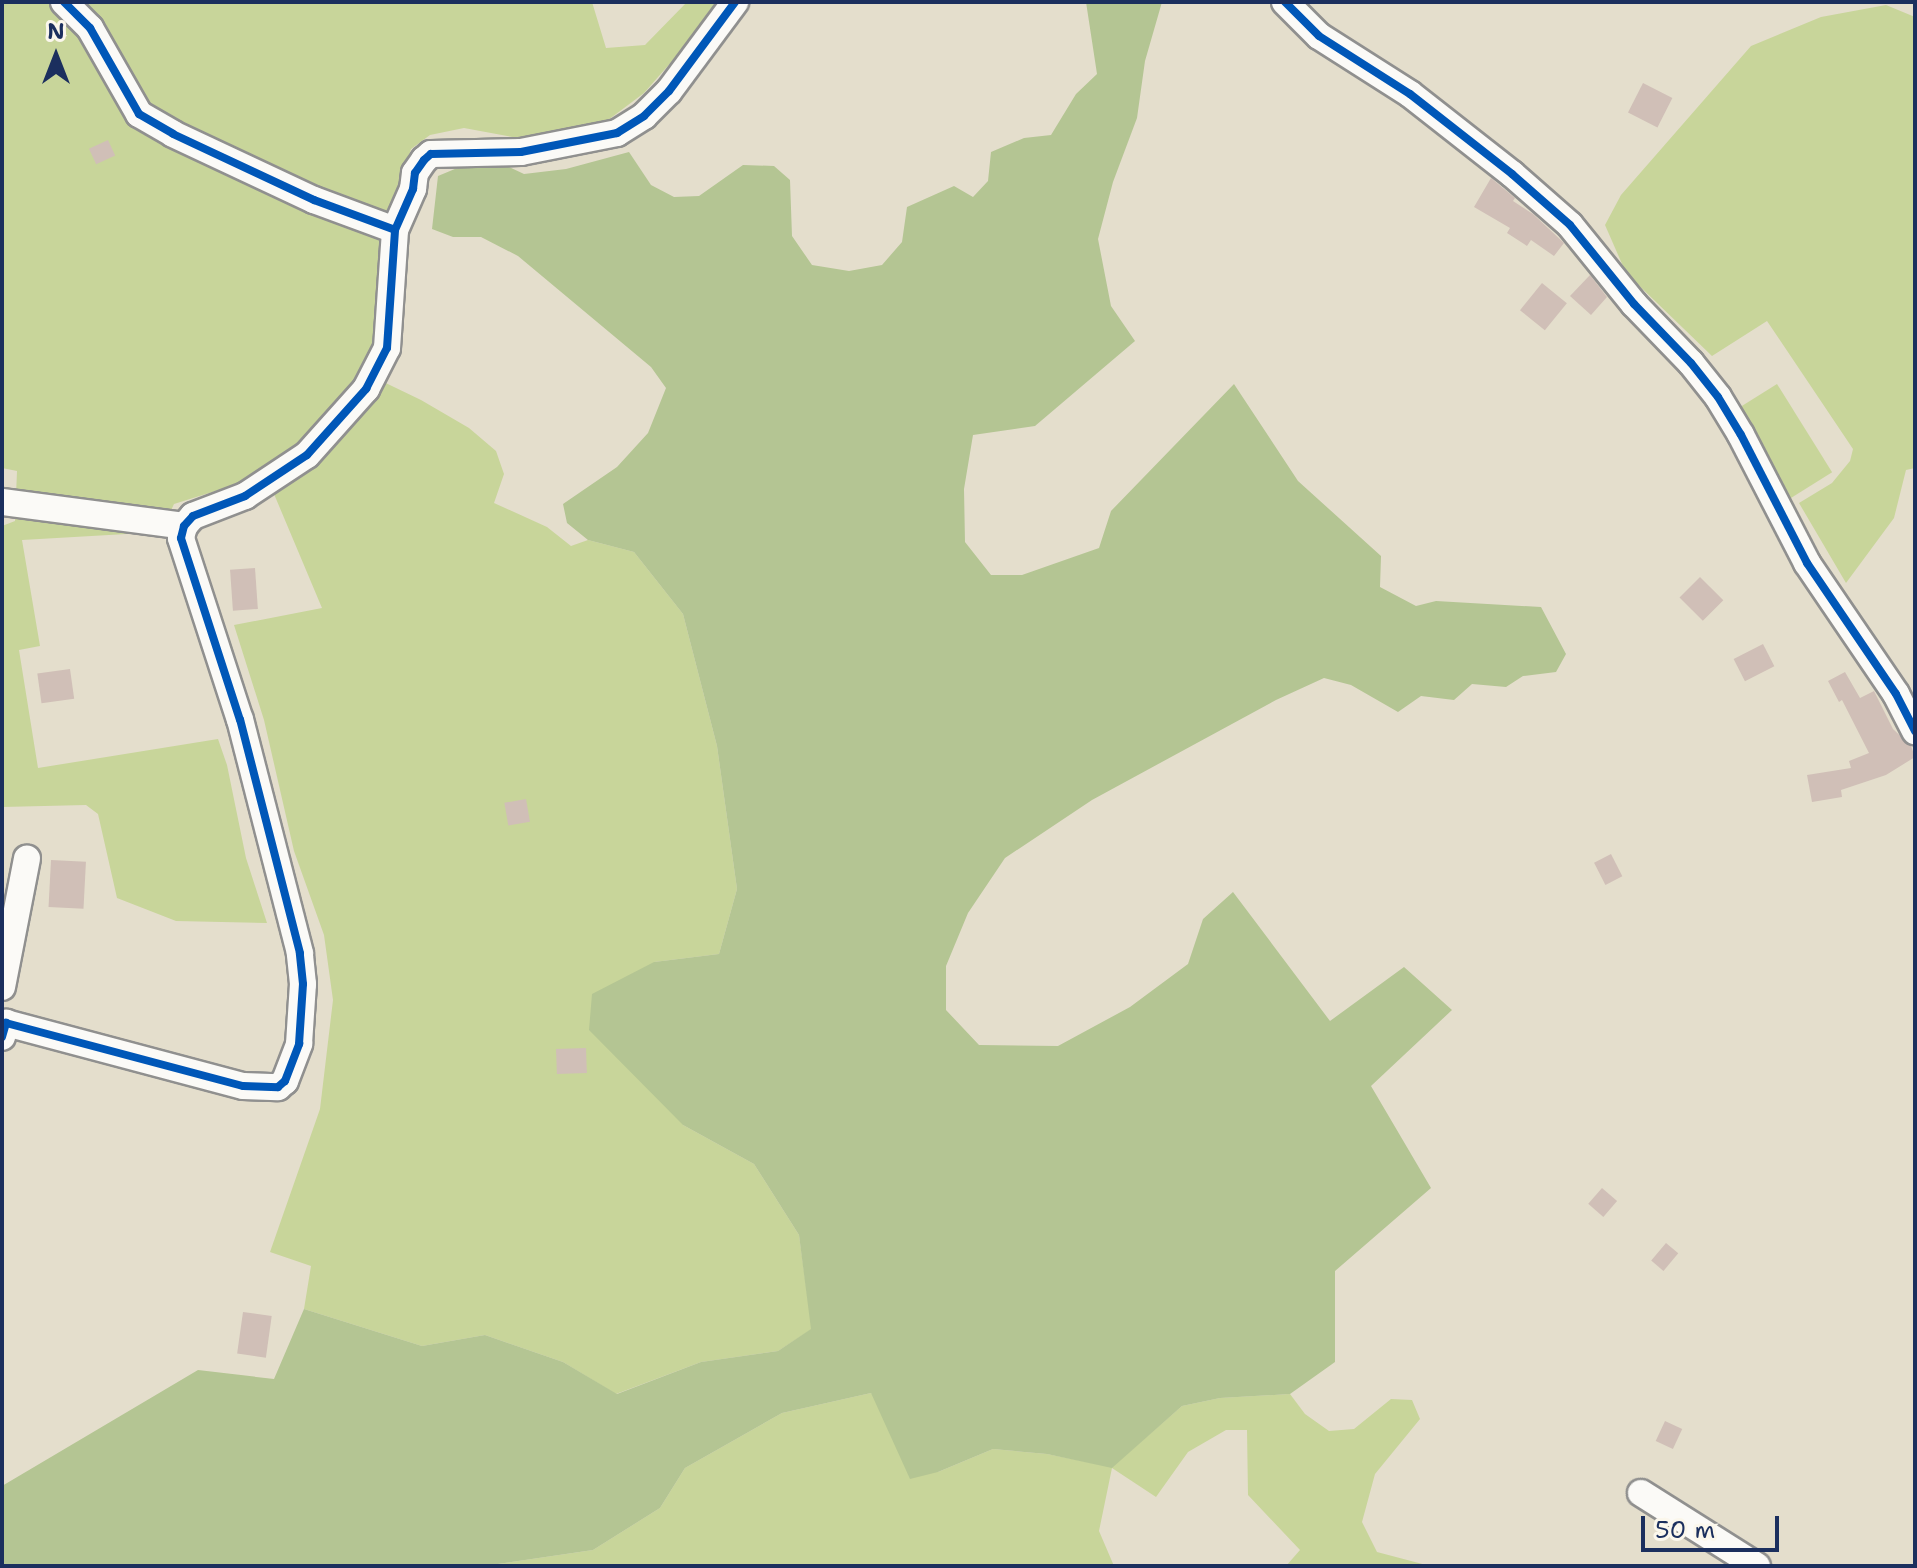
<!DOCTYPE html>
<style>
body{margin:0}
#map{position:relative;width:1917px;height:1568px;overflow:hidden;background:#e4decc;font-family:"Shantell Sans",sans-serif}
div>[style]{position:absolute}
.green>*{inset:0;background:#c8d59a;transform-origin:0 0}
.forest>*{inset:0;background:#b4c593}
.building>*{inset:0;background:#d0bfb7;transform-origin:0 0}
.roads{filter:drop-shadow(2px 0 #90908f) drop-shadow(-2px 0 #90908f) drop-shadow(0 2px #90908f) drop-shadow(0 -2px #90908f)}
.minor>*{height:26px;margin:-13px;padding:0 13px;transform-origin:13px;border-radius:13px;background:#fbfaf7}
.cycleway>*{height:8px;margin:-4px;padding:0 4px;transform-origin:4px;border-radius:4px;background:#0057b8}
span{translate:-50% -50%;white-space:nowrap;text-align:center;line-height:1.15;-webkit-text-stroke:7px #fbf7ec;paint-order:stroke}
.frame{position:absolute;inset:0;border:4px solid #1b2f5e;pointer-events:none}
.north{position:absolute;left:16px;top:16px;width:80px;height:80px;-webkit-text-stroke:6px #fbf7ec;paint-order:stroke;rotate:0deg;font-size:22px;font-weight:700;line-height:32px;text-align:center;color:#1b2f5e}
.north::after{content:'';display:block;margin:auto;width:28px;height:36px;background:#1b2f5e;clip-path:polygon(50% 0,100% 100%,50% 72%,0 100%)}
.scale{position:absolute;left:1641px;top:1516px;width:138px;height:36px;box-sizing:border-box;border:4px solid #1b2f5e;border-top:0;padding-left:10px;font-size:24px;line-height:28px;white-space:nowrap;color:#1b2f5e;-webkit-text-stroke:6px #fbf7ec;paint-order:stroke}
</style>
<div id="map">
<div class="green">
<i style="clip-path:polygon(2px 2px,592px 2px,606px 48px,645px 45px,687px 2px,724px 2px,644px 93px,608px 120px,570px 133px,518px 138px,464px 128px,430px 135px,411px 149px,395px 205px,384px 323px,367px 374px,421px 400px,469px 428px,496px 451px,504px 474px,494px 503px,547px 527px,571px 546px,588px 540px,634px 552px,683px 614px,717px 746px,737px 889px,719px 954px,654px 962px,683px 1125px,754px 1164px,799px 1235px,812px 1329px,778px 1351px,701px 1362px,616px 1394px,563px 1362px,485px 1335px,422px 1346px,304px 1309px,311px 1266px,270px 1252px,320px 1109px,333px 1000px,324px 935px,294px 851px,264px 720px,234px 625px,322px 608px,266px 475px,174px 504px,161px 532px,22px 540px,40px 646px,19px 650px,38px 768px,218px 739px,227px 765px,246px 858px,267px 923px,176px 921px,117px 898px,98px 814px,86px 805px,2px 807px,2px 526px,15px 521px,17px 471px,2px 468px)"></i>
<i style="clip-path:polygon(1886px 5px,1915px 17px,1915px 468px,1906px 470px,1894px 518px,1846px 583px,1799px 503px,1832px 483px,1850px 461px,1853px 449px,1767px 321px,1712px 356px,1626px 273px,1605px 225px,1621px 195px,1751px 46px,1821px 17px)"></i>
<i style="left:1777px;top:384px;width:104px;height:49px;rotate:58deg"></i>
<i style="clip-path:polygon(871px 1393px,938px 1472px,993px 1449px,1047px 1454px,1112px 1467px,1182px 1406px,1220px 1398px,1290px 1394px,1305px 1414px,1329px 1431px,1354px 1429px,1391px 1399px,1412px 1400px,1420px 1419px,1375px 1474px,1362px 1522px,1377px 1552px,1430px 1566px,1286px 1566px,1300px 1550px,1248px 1495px,1247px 1430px,1226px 1430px,1188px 1452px,1156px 1497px,1112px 1468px,1099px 1531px,1114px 1566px,484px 1566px,593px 1550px,660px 1508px,685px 1468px,782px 1413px)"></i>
</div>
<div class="forest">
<i style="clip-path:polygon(1086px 2px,1162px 2px,1145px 61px,1137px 118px,1113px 182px,1098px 239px,1111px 306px,1135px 341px,1035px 426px,973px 435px,964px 489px,965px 542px,991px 575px,1022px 575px,1099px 548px,1111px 511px,1234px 384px,1298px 481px,1381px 556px,1380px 587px,1416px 606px,1436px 601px,1541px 607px,1566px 654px,1556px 672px,1523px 676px,1506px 687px,1472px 684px,1454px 700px,1421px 696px,1398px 712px,1351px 685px,1324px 678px,1276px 700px,1092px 800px,1005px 858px,968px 913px,946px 966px,946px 1010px,979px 1045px,1058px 1046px,1130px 1007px,1188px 964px,1203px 919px,1233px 892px,1330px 1021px,1404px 967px,1452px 1010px,1371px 1086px,1431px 1188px,1335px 1271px,1335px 1362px,1290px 1394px,1220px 1398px,1182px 1406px,1112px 1468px,1047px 1454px,993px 1449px,938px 1472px,910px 1479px,871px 1393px,782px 1413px,685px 1468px,660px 1508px,593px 1550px,484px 1566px,2px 1566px,2px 1486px,198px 1370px,274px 1379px,304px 1309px,422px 1346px,485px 1335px,563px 1362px,617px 1394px,701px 1362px,778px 1351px,811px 1329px,799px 1235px,754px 1164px,683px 1125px,589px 1030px,592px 994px,654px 962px,719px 954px,737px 889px,717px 746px,683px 614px,634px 552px,588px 540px,567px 523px,563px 504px,617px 467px,648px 433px,666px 388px,651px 367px,518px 256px,481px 237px,453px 237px,432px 229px,438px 176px,486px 156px,524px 174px,566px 169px,629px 152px,651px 185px,674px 197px,699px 196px,743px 165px,774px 166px,790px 180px,792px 236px,812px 265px,849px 271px,882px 265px,902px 242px,907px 207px,954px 186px,973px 197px,988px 181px,991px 152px,1024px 138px,1051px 135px,1076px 94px,1097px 74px)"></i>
</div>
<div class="building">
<i style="left:1643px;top:83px;width:33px;height:33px;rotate:27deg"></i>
<i style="left:108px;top:140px;width:17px;height:21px;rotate:65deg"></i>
<i style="clip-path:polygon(1491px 178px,1515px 198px,1513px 201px,1533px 214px,1564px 243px,1554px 256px,1531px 240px,1527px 246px,1507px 233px,1510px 228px,1474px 207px)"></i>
<i style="clip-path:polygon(1590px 275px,1607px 297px,1591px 315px,1570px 296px)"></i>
<i style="left:1542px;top:283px;width:32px;height:35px;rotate:39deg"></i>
<i style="left:255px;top:568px;width:41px;height:25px;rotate:86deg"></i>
<i style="left:1700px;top:577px;width:33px;height:29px;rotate:45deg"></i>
<i style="left:1763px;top:644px;width:25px;height:33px;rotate:63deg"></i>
<i style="left:70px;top:669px;width:30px;height:33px;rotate:82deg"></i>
<i style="clip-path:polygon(1845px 672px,1860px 698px,1874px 691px,1893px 729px,1911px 746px,1915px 757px,1886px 775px,1841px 790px,1842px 797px,1812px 802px,1807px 775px,1851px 768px,1849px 761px,1869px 753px,1842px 700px,1839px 702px,1828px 681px)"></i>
<i style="left:526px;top:799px;width:23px;height:22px;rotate:80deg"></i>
<i style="left:1611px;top:854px;width:25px;height:19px;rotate:63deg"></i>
<i style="left:51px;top:860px;width:35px;height:47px;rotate:3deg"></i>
<i style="left:586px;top:1048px;width:25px;height:30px;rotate:88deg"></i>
<i style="left:1602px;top:1188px;width:20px;height:21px;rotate:41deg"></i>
<i style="left:1666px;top:1243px;width:16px;height:23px;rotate:40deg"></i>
<i style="left:243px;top:1312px;width:29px;height:42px;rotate:8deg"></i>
<i style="left:1665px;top:1421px;width:19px;height:22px;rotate:25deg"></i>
</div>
<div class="roads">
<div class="minor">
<i style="left:64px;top:2px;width:37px;rotate:45deg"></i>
<i style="left:90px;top:28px;width:99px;rotate:60.3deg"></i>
<i style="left:139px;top:114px;width:39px;rotate:30deg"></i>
<i style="left:173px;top:134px;width:156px;rotate:25.1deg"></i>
<i style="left:314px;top:200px;width:86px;rotate:20.3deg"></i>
<i style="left:1285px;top:2px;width:48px;rotate:45deg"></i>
<i style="left:1319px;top:36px;width:108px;rotate:32.5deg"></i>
<i style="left:1410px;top:94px;width:130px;rotate:38.1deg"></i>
<i style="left:1512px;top:174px;width:77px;rotate:41.3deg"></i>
<i style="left:1570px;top:225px;width:102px;rotate:51deg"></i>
<i style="left:1634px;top:304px;width:82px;rotate:46deg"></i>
<i style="left:1691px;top:363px;width:43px;rotate:51.5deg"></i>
<i style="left:1718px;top:397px;width:44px;rotate:58.8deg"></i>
<i style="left:1741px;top:435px;width:144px;rotate:62.7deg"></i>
<i style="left:1807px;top:563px;width:158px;rotate:55.8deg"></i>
<i style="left:1896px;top:694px;width:42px;rotate:62.8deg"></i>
<i style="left:2px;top:502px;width:184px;rotate:7.5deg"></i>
<i style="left:2px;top:987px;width:131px;rotate:-79deg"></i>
<i style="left:2px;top:1037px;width:15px;rotate:-74deg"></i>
<i style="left:6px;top:1023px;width:245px;rotate:14.9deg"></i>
<i style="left:243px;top:1086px;width:35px;rotate:2deg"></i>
<i style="left:278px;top:1087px;width:9px;rotate:-41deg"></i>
<i style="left:285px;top:1081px;width:40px;rotate:-69deg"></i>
<i style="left:299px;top:1044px;width:60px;rotate:-86.2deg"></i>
<i style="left:303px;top:984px;width:31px;rotate:-96deg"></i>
<i style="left:300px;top:953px;width:241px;rotate:-104.4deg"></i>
<i style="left:240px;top:720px;width:191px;rotate:-108deg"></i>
<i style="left:181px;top:538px;width:12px;rotate:-76deg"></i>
<i style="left:184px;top:526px;width:13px;rotate:-48deg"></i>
<i style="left:193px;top:516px;width:56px;rotate:-21deg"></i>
<i style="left:245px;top:496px;width:74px;rotate:-33.5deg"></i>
<i style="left:307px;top:455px;width:89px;rotate:-48.2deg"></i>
<i style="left:366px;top:389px;width:46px;rotate:-62.9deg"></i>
<i style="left:387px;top:348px;width:118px;rotate:-86.1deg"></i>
<i style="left:395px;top:230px;width:45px;rotate:-66.3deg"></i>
<i style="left:413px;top:189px;width:16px;rotate:-83deg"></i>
<i style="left:415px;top:173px;width:16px;rotate:-55deg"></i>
<i style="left:424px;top:160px;width:9px;rotate:-41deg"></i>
<i style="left:431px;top:154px;width:90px;rotate:-1.3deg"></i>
<i style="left:521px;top:152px;width:98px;rotate:-11.2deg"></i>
<i style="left:617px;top:133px;width:32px;rotate:-32deg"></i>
<i style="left:644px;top:116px;width:35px;rotate:-45deg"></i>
<i style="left:669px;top:91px;width:111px;rotate:-53.4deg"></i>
<i style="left:1641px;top:1493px;width:137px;rotate:32.2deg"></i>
</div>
</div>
<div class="cycleway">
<i style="left:64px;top:2px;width:37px;rotate:45deg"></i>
<i style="left:90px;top:28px;width:99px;rotate:60.3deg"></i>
<i style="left:139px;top:114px;width:39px;rotate:30deg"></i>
<i style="left:173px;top:134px;width:156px;rotate:25.1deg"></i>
<i style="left:314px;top:200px;width:86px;rotate:20.3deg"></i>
<i style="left:1285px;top:2px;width:48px;rotate:45deg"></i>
<i style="left:1319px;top:36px;width:108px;rotate:32.5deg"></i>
<i style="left:1410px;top:94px;width:130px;rotate:38.1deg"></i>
<i style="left:1512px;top:174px;width:77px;rotate:41.3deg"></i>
<i style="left:1570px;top:225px;width:102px;rotate:51deg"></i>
<i style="left:1634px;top:304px;width:82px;rotate:46deg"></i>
<i style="left:1691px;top:363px;width:43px;rotate:51.5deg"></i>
<i style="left:1718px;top:397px;width:44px;rotate:58.8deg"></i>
<i style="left:1741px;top:435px;width:144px;rotate:62.7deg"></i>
<i style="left:1807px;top:563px;width:158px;rotate:55.8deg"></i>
<i style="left:1896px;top:694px;width:42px;rotate:62.8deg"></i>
<i style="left:2px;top:1037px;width:15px;rotate:-74deg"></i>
<i style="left:6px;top:1023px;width:245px;rotate:14.9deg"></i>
<i style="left:243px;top:1086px;width:35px;rotate:2deg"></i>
<i style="left:278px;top:1087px;width:9px;rotate:-41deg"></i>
<i style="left:285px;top:1081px;width:40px;rotate:-69deg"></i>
<i style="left:299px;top:1044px;width:60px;rotate:-86.2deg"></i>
<i style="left:303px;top:984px;width:31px;rotate:-96deg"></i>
<i style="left:300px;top:953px;width:241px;rotate:-104.4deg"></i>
<i style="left:240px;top:720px;width:191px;rotate:-108deg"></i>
<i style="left:181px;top:538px;width:12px;rotate:-76deg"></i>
<i style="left:184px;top:526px;width:13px;rotate:-48deg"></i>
<i style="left:193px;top:516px;width:56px;rotate:-21deg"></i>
<i style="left:245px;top:496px;width:74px;rotate:-33.5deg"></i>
<i style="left:307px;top:455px;width:89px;rotate:-48.2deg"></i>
<i style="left:366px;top:389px;width:46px;rotate:-62.9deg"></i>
<i style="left:387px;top:348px;width:118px;rotate:-86.1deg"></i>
<i style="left:395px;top:230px;width:45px;rotate:-66.3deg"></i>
<i style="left:413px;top:189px;width:16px;rotate:-83deg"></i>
<i style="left:415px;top:173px;width:16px;rotate:-55deg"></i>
<i style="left:424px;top:160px;width:9px;rotate:-41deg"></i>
<i style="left:431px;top:154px;width:90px;rotate:-1.3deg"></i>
<i style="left:521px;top:152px;width:98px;rotate:-11.2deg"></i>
<i style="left:617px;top:133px;width:32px;rotate:-32deg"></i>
<i style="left:644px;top:116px;width:35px;rotate:-45deg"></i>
<i style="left:669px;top:91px;width:111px;rotate:-53.4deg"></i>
</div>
<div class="frame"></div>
<div class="north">N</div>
<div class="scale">50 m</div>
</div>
